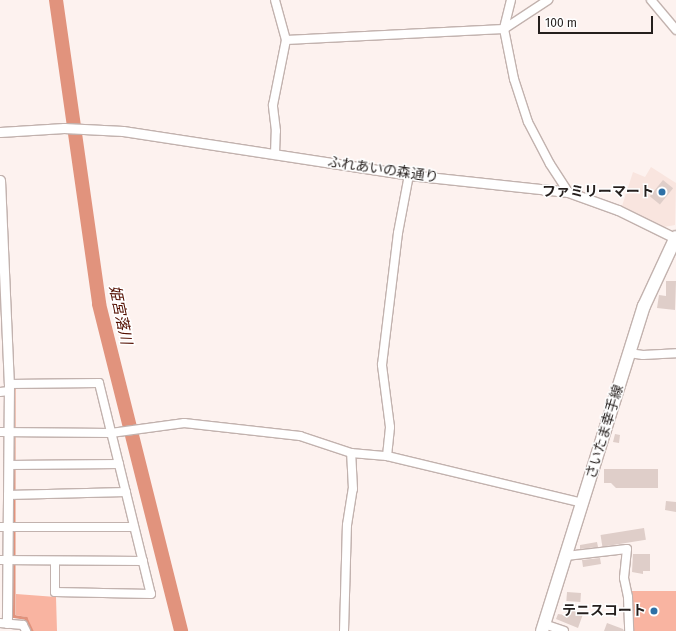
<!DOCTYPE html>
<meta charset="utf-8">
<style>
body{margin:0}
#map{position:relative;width:676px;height:631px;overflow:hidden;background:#fdf2ef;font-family:"Fira Sans","Noto Sans JP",sans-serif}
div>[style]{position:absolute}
.built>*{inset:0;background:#f9e5df}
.green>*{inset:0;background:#f9b4a1;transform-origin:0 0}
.stream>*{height:2.5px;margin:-1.25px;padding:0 1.25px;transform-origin:1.25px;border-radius:1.25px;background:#e1937d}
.river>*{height:14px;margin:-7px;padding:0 7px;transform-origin:7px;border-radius:7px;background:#e1937d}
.building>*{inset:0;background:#dfcec9;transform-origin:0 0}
.roads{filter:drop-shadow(1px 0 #c2b2ae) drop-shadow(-1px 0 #c2b2ae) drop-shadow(0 1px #c2b2ae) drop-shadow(0 -1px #c2b2ae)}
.minor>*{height:8px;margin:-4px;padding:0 4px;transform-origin:4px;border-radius:4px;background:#fff}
.tertiary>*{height:9px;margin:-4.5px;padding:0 4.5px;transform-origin:4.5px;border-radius:4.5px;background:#fff}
.primary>*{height:12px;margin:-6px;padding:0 6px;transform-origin:6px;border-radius:6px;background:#fff}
.dots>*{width:11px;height:11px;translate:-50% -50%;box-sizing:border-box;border:2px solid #fff;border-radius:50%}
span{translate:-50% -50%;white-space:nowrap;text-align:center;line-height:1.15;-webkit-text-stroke:3px #fff;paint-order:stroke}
.street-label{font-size:14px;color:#251f1d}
.poi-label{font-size:14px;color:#251f1d;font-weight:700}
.right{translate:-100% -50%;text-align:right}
.water-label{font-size:15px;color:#540f00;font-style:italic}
.scale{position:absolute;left:538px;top:16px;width:115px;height:18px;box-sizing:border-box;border:2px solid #251f1d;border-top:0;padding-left:5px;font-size:12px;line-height:14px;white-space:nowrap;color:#251f1d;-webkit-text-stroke:3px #fff;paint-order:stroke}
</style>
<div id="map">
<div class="built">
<i style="clip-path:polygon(651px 167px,676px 183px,675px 225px,664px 227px,622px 206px,633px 172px,645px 177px)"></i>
</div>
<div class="green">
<i style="left:632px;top:591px;width:44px;height:40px"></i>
<i style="clip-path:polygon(16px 594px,56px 597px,57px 631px,33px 631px,26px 617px,16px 615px)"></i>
</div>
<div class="stream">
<i style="left:14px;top:389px;width:227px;rotate:90deg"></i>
<i style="left:14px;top:616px;width:12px;rotate:9deg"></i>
<i style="left:26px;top:618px;width:14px;rotate:65deg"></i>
</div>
<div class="river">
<i style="left:56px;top:0;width:307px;rotate:81.9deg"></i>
<i style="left:99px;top:304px;width:337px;rotate:75.9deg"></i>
</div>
<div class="building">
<i style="left:663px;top:180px;width:13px;height:21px;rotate:39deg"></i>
<i style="clip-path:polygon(666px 281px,676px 281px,675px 310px,657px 308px,659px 295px,666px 296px)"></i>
<i style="clip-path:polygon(615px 434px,620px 435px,619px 443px,613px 442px)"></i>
<i style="clip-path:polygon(604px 469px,658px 469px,658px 488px,616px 488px,611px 483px,604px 483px)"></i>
<i style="clip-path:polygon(666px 501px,676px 502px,676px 512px,665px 510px)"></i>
<i style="left:644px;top:528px;width:12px;height:44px;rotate:81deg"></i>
<i style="clip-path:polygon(597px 542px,598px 547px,580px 549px,580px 545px)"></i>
<i style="clip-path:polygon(633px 554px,650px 554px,650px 571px,643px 571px,643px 574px,632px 572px)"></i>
<i style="clip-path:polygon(600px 558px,601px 564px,583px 567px,582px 560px)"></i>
<i style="left:567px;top:592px;width:14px;height:9px;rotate:4deg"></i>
<i style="clip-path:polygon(567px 608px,583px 614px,578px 628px,556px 619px,558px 614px,565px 615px)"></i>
<i style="clip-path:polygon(607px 623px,623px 629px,624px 631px,604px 631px)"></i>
</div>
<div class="roads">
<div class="minor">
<i style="left:511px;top:0;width:30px;rotate:104deg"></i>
<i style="left:504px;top:29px;width:51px;rotate:78.7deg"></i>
<i style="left:514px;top:79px;width:45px;rotate:72deg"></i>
<i style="left:528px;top:122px;width:47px;rotate:62.4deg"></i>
<i style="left:550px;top:164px;width:33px;rotate:57deg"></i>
<i style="left:651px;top:0;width:39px;rotate:50deg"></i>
<i style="left:286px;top:40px;width:218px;rotate:-2.9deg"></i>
<i style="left:504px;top:29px;width:53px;rotate:-33.4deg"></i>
<i style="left:275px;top:154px;width:23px;rotate:-88deg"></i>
<i style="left:276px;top:131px;width:26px;rotate:-97deg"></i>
<i style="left:273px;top:105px;width:66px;rotate:-78.7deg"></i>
<i style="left:286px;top:40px;width:41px;rotate:-105.4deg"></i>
<i style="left:629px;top:353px;width:14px;rotate:8deg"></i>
<i style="left:643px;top:355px;width:33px;rotate:-3deg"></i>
<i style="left:9px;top:384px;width:90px;rotate:-0.6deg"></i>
<i style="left:99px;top:383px;width:217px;rotate:76.2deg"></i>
<i style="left:151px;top:594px;width:96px;rotate:-178.8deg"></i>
<i style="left:55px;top:592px;width:31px;rotate:-90deg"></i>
<i style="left:0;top:392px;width:9px;rotate:-6deg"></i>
<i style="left:0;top:432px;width:111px;rotate:0.5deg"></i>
<i style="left:111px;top:433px;width:74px;rotate:-7.8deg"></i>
<i style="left:184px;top:423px;width:117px;rotate:6.4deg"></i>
<i style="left:300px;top:436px;width:54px;rotate:18.4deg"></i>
<i style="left:351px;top:453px;width:36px;rotate:5deg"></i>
<i style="left:387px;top:456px;width:202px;rotate:13.5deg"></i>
<i style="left:387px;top:456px;width:29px;rotate:-84deg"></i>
<i style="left:390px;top:427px;width:63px;rotate:-97.4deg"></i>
<i style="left:382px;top:365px;width:133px;rotate:-83.1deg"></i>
<i style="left:398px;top:233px;width:59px;rotate:-79.3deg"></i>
<i style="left:9px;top:465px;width:110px;rotate:-0.5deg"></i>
<i style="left:8px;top:495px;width:118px;rotate:-1.5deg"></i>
<i style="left:0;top:527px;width:134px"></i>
<i style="left:566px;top:556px;width:61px;rotate:-6.5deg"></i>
<i style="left:627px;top:549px;width:29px;rotate:96deg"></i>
<i style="left:624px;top:578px;width:19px;rotate:78deg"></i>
<i style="left:628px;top:597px;width:34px;rotate:88deg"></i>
<i style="left:0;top:560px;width:143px;rotate:0.4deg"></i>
<i style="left:0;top:623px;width:23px;rotate:5deg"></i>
<i style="left:23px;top:625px;width:7px;rotate:63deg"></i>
<i style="left:544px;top:624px;width:21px;rotate:19deg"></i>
<i style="left:344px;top:631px;width:106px;rotate:-88.4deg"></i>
<i style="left:347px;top:525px;width:36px;rotate:-81deg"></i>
<i style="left:353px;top:489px;width:36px;rotate:-93deg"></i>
</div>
<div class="tertiary">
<i style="left:0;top:132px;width:64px;rotate:-3.6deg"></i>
<i style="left:64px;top:128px;width:59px;rotate:2.9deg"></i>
<i style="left:123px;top:131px;width:289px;rotate:8.7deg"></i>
<i style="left:409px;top:175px;width:160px;rotate:6.1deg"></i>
<i style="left:568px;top:192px;width:53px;rotate:19.8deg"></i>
<i style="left:618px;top:210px;width:64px;rotate:26.2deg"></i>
<i style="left:0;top:180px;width:204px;rotate:87.5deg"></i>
<i style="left:9px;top:384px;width:239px;rotate:90.5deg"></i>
</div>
<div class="primary">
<i style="left:542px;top:631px;width:341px;rotate:-72.6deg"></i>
<i style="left:644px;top:306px;width:76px;rotate:-65.1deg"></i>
</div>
</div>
<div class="dots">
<i style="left:662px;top:192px;background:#2d70a6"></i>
<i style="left:654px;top:611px;background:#2d70a6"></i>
</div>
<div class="street-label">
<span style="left:383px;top:170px;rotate:8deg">ふれあいの森通り</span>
<span style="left:605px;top:432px;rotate:-73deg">さいたま幸手線</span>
</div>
<div class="poi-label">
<span class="right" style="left:654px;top:192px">ファミリーマート</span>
<span class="right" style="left:646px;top:611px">テニスコート</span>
</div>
<div class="water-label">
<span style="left:120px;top:315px;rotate:78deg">姫宮落川</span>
</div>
<div class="scale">100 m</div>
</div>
